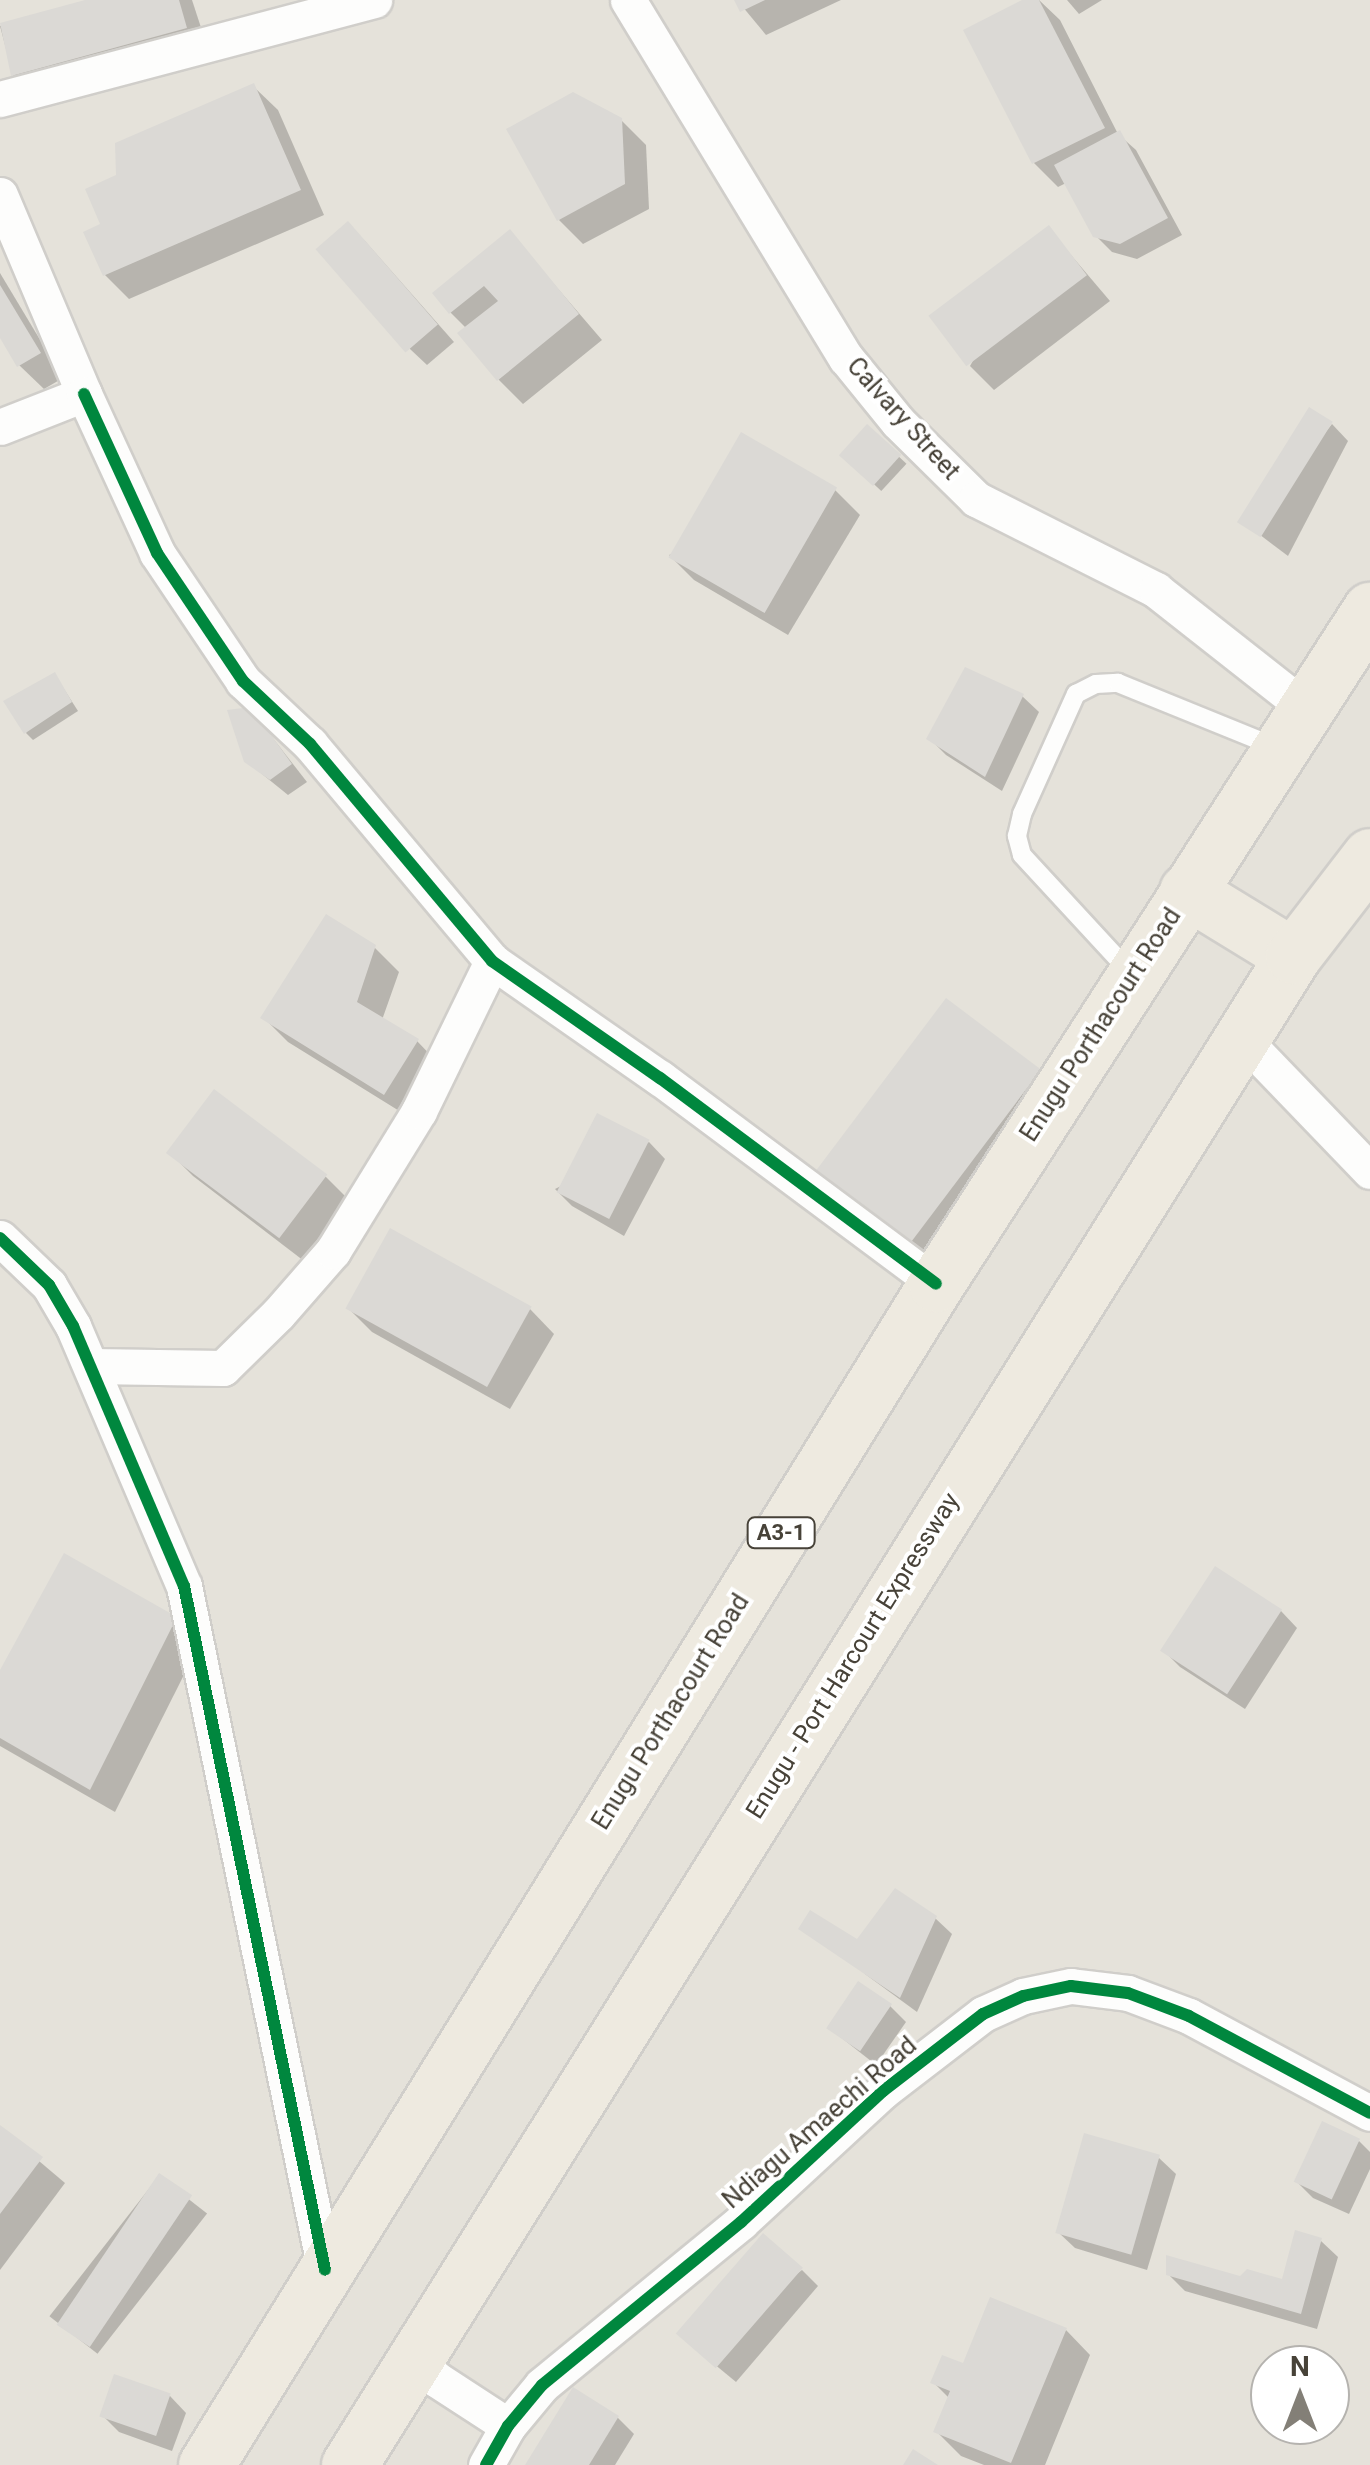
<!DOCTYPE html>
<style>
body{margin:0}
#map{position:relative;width:1370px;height:2465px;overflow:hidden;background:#f2f0ec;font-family:Roboto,sans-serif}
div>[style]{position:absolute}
.residential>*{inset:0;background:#e5e2da}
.shadow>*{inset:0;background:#0003;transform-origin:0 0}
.building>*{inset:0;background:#dbd9d5;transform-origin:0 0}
.roads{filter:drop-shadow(2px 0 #d0ceca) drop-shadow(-2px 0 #d0ceca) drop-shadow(0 2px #d0ceca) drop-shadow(0 -2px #d0ceca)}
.service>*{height:18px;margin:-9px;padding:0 9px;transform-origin:9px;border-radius:9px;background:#fdfdfc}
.minor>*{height:35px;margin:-17.5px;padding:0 17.5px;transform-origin:17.5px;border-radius:17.5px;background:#fdfdfc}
.trunk>*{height:55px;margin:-27.5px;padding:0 27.5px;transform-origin:27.5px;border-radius:27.5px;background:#eeeae0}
.cycleway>*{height:12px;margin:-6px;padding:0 6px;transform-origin:6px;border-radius:6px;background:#00873e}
span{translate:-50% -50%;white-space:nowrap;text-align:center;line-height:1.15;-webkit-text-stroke:8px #fff;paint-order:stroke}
.shield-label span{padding:2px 8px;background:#fff;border:2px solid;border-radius:8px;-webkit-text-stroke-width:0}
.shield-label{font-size:22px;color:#474238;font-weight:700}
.street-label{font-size:25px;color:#474238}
.north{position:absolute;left:1250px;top:2345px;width:100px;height:100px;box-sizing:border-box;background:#fff;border:2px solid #b5b3af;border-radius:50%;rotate:0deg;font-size:28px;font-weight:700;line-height:40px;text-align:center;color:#474238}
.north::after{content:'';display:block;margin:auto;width:35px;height:45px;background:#837f77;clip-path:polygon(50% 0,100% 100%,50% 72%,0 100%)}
</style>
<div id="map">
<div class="residential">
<i style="clip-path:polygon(evenodd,0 0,1370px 0,1370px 2465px,0 2465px,0 0,1270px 2365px,1330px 2365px,1330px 2425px,1270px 2425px,1270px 2365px)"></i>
</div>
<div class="shadow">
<i style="clip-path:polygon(94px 0,192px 0,209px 52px,37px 99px,13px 75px,0 26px)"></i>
<i style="clip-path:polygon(737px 0,841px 0,766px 35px)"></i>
<i style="clip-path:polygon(1027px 0,1039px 0,1060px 20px,1118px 134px,1136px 150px,1182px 235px,1137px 259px,1112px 252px,1095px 235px,1066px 183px,1058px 187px,1034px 163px)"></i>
<i style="clip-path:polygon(1067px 0,1102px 0,1079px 14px)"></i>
<i style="clip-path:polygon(253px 86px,278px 110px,324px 215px,129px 299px,105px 275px,104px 225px,119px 177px)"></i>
<i style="clip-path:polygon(621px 120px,646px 145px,649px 209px,583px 244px,559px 220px)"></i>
<i style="clip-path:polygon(1048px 228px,1110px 301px,994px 390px,970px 366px)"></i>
<i style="clip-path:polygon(510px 233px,602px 340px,523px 404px,499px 380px,467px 329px,450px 312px)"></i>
<i style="clip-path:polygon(364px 240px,454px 342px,427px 365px,410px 349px)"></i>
<i style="clip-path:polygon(0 273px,63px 378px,44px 389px,19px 365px,0 333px)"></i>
<i style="clip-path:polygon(1332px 424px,1348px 441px,1288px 556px,1251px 528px)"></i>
<i style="left:867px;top:427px;width:54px;height:37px;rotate:43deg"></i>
<i style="clip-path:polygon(835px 490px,860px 515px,788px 635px,694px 580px,669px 555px)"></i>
<i style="clip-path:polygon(55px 675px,78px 711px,33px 740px,26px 733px)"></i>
<i style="clip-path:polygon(1022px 696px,1039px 712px,1002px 791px,946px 755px,929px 738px)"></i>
<i style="clip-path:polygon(250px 709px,307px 782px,288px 795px,246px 761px)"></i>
<i style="clip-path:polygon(374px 947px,399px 972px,382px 1020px,417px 1041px,441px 1066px,409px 1117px,288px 1042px,263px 1017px)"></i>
<i style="clip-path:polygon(1040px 1071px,1071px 1102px,940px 1278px,847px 1209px)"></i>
<i style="clip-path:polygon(215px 1093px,326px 1177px,350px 1201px,304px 1261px,193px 1176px,169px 1152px)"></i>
<i style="clip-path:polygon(649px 1142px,665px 1159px,624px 1236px,572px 1206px,555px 1189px)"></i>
<i style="clip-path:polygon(348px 1308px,530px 1309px,554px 1334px,510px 1409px,372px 1332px)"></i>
<i style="clip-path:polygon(1216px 1570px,1281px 1611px,1297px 1628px,1245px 1709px,1180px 1667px,1164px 1651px)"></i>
<i style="clip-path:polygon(176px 1619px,200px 1643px,115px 1812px,0 1746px,0 1676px)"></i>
<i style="clip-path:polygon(935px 1918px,952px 1934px,917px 2012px,865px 1974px,855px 1941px)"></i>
<i style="clip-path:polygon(890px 2006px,906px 2022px,876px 2065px,829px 2028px)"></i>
<i style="clip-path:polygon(0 2128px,65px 2183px,0 2270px)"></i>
<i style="clip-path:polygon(1359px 2141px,1370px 2152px,1370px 2169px,1349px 2214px,1313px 2198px,1297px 2182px)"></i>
<i style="clip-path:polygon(1159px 2158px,1176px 2174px,1147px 2270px,1075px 2248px,1058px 2232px)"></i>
<i style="left:159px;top:2176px;width:61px;height:178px;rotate:38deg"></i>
<i style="clip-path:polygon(1321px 2241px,1338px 2257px,1317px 2329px,1185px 2291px,1168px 2274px,1283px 2282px)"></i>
<i style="clip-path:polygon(802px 2270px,818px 2286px,736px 2382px,696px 2349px)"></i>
<i style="clip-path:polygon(1066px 2330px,1090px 2355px,1045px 2465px,984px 2465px,961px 2456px,936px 2431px,950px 2399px,933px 2382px)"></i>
<i style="clip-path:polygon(574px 2391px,618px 2418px,634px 2434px,615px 2465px,528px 2465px)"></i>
<i style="clip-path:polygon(170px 2396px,186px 2413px,172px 2451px,119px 2432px,103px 2416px)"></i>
</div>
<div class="building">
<i style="clip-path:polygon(85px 0,179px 0,187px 28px,11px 76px,0 23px)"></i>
<i style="clip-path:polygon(734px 0,765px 0,740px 12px)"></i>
<i style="clip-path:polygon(1022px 0,1039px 0,1105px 128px,1032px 164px,963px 30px)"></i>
<i style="clip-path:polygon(254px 83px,301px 190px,103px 276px,83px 232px,100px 224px,85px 189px,116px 175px,115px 143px)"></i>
<i style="clip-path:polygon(573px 92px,622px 118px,625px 184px,557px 221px,506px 129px)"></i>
<i style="clip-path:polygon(1120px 130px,1168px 218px,1120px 244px,1093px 237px,1054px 165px)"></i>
<i style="left:348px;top:221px;width:137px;height:43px;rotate:49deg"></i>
<i style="left:1049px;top:225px;width:63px;height:151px;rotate:53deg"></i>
<i style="clip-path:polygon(510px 229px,579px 314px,497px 381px,457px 333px,498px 301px,484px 286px,449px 314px,432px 293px)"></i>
<i style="clip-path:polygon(0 285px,41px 353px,17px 367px,0 338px)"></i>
<i style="left:1309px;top:407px;width:28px;height:136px;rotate:32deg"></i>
<i style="left:867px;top:424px;width:46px;height:42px;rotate:42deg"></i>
<i style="left:741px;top:432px;width:111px;height:145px;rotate:30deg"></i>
<i style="clip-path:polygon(965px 667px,1024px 694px,985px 777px,926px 739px)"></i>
<i style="clip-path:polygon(55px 672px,72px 702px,24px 734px,3px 701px)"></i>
<i style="clip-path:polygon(251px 707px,292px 764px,270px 780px,244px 762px,227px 710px)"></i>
<i style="clip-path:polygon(326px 914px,376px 945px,357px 1002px,419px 1039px,384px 1095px,260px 1018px)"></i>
<i style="left:946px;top:998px;width:119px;height:224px;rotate:37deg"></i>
<i style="left:214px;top:1089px;width:142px;height:80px;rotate:37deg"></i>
<i style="left:597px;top:1113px;width:59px;height:89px;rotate:27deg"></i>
<i style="left:390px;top:1228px;width:162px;height:92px;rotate:29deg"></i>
<i style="clip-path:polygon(64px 1553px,177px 1617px,90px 1790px,0 1738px,0 1670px)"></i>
<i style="left:1215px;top:1566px;width:80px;height:101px;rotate:33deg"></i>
<i style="clip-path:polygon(895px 1888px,937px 1916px,900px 1998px,798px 1929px,810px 1910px,857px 1939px)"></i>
<i style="left:858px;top:1981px;width:41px;height:57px;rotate:34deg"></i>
<i style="left:1322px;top:2121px;width:42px;height:67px;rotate:25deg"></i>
<i style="clip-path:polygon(0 2125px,43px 2157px,0 2214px)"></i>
<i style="left:1084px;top:2133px;width:79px;height:104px;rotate:16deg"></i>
<i style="left:159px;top:2173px;width:40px;height:183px;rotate:34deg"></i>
<i style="clip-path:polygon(1295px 2230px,1322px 2238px,1301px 2314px,1166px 2275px,1166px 2255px,1240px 2276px,1247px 2269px,1282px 2279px)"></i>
<i style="left:763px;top:2233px;width:53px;height:133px;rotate:41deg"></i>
<i style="clip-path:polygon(990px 2297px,1067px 2328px,1011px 2463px,933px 2432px,950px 2391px,930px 2383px,942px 2355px,963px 2363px)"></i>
<i style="left:114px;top:2374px;width:60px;height:45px;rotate:19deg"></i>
<i style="clip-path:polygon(573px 2387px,619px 2416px,589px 2465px,525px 2465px)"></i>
<i style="clip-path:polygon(913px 2449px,938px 2465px,903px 2465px)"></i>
</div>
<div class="roads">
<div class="service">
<i style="left:1129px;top:971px;width:158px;rotate:-132.7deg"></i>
<i style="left:1022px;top:855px;width:20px;rotate:-105deg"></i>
<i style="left:1017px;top:836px;width:23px;rotate:-77deg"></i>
<i style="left:1022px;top:814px;width:132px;rotate:-65.8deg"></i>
<i style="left:1076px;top:694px;width:22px;rotate:-27deg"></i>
<i style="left:1096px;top:684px;width:22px;rotate:-3deg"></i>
<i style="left:1118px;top:683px;width:167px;rotate:22.1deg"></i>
</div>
<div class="minor">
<i style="left:628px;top:0;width:419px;rotate:58.7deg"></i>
<i style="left:846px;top:358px;width:82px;rotate:50.9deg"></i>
<i style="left:898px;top:422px;width:110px;rotate:44.6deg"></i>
<i style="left:976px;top:499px;width:202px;rotate:26.8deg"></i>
<i style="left:1156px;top:590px;width:191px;rotate:38.2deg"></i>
<i style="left:0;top:99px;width:387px;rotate:-14.8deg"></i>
<i style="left:0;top:195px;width:216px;rotate:67.1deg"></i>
<i style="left:84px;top:394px;width:90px;rotate:158.6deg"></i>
<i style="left:84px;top:394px;width:175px;rotate:65.3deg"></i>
<i style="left:157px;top:553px;width:154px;rotate:56.1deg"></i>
<i style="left:243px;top:681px;width:92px;rotate:43.2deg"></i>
<i style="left:310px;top:744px;width:283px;rotate:50deg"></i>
<i style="left:492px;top:961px;width:205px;rotate:34.9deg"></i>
<i style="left:660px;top:1078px;width:344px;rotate:36.7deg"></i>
<i style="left:1241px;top:1037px;width:186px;rotate:46.1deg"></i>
<i style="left:0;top:1238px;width:68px;rotate:43.8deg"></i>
<i style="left:49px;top:1285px;width:48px;rotate:59.7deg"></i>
<i style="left:73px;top:1326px;width:283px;rotate:66.9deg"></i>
<i style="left:184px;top:1586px;width:698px;rotate:78.35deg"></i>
<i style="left:92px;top:1366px;width:131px;rotate:0.9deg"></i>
<i style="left:223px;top:1368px;width:77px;rotate:-44.5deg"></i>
<i style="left:278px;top:1314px;width:84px;rotate:-48.9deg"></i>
<i style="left:333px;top:1251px;width:164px;rotate:-58.4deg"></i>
<i style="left:419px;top:1111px;width:167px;rotate:-64deg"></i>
<i style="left:415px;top:2358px;width:30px;rotate:45deg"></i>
<i style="left:436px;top:2379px;width:86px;rotate:33.1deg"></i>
<i style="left:486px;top:2465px;width:45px;rotate:-60.6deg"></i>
<i style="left:508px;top:2426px;width:53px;rotate:-50.3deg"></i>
<i style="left:542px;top:2385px;width:257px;rotate:-39.3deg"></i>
<i style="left:741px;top:2222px;width:193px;rotate:-42.7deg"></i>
<i style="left:883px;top:2091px;width:126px;rotate:-37.6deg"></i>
<i style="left:983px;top:2014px;width:44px;rotate:-24.2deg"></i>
<i style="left:1023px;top:1996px;width:49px;rotate:-11.8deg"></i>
<i style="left:1071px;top:1986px;width:57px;rotate:7deg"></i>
<i style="left:1128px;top:1993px;width:65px;rotate:20.7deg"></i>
<i style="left:1189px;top:2016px;width:205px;rotate:28.2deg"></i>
</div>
<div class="trunk">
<i style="left:1187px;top:891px;width:124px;rotate:31.5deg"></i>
<i style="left:206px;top:2465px;width:1388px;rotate:-58.28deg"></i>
<i style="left:936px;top:1284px;width:802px;rotate:-57.22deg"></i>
<i style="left:349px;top:2465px;width:1780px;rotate:-57.97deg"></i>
<i style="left:1293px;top:956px;width:126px;rotate:-52.4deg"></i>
</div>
</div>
<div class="cycleway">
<i style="left:84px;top:394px;width:175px;rotate:65.3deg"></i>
<i style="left:157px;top:553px;width:154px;rotate:56.1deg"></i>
<i style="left:243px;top:681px;width:92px;rotate:43.2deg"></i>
<i style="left:310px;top:744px;width:283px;rotate:50deg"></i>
<i style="left:492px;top:961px;width:205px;rotate:34.9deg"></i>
<i style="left:660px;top:1078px;width:344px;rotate:36.7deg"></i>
<i style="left:0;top:1238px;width:68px;rotate:43.8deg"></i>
<i style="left:49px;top:1285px;width:48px;rotate:59.7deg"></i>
<i style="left:73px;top:1326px;width:283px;rotate:66.9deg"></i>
<i style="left:184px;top:1586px;width:698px;rotate:78.35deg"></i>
<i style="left:486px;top:2465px;width:45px;rotate:-60.6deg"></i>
<i style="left:508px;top:2426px;width:53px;rotate:-50.3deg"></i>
<i style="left:542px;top:2385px;width:257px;rotate:-39.3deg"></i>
<i style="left:741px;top:2222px;width:193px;rotate:-42.7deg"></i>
<i style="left:883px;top:2091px;width:126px;rotate:-37.6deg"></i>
<i style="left:983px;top:2014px;width:44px;rotate:-24.2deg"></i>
<i style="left:1023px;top:1996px;width:49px;rotate:-11.8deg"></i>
<i style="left:1071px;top:1986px;width:57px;rotate:7deg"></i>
<i style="left:1128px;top:1993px;width:65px;rotate:20.7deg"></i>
<i style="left:1189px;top:2016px;width:205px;rotate:28.2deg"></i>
</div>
<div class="shield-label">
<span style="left:781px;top:1533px">A3-1</span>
</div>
<div class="street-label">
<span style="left:903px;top:419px;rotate:48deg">Calvary Street</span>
<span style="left:1101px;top:1025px;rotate:-57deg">Enugu Porthacourt Road</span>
<span style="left:853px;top:1656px;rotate:-58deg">Enugu - Port Harcourt Expressway</span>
<span style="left:671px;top:1712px;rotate:-58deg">Enugu Porthacourt Road</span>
<span style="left:820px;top:2123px;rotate:-41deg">Ndiagu Amaechi Road</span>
</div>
<div class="north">N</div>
</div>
